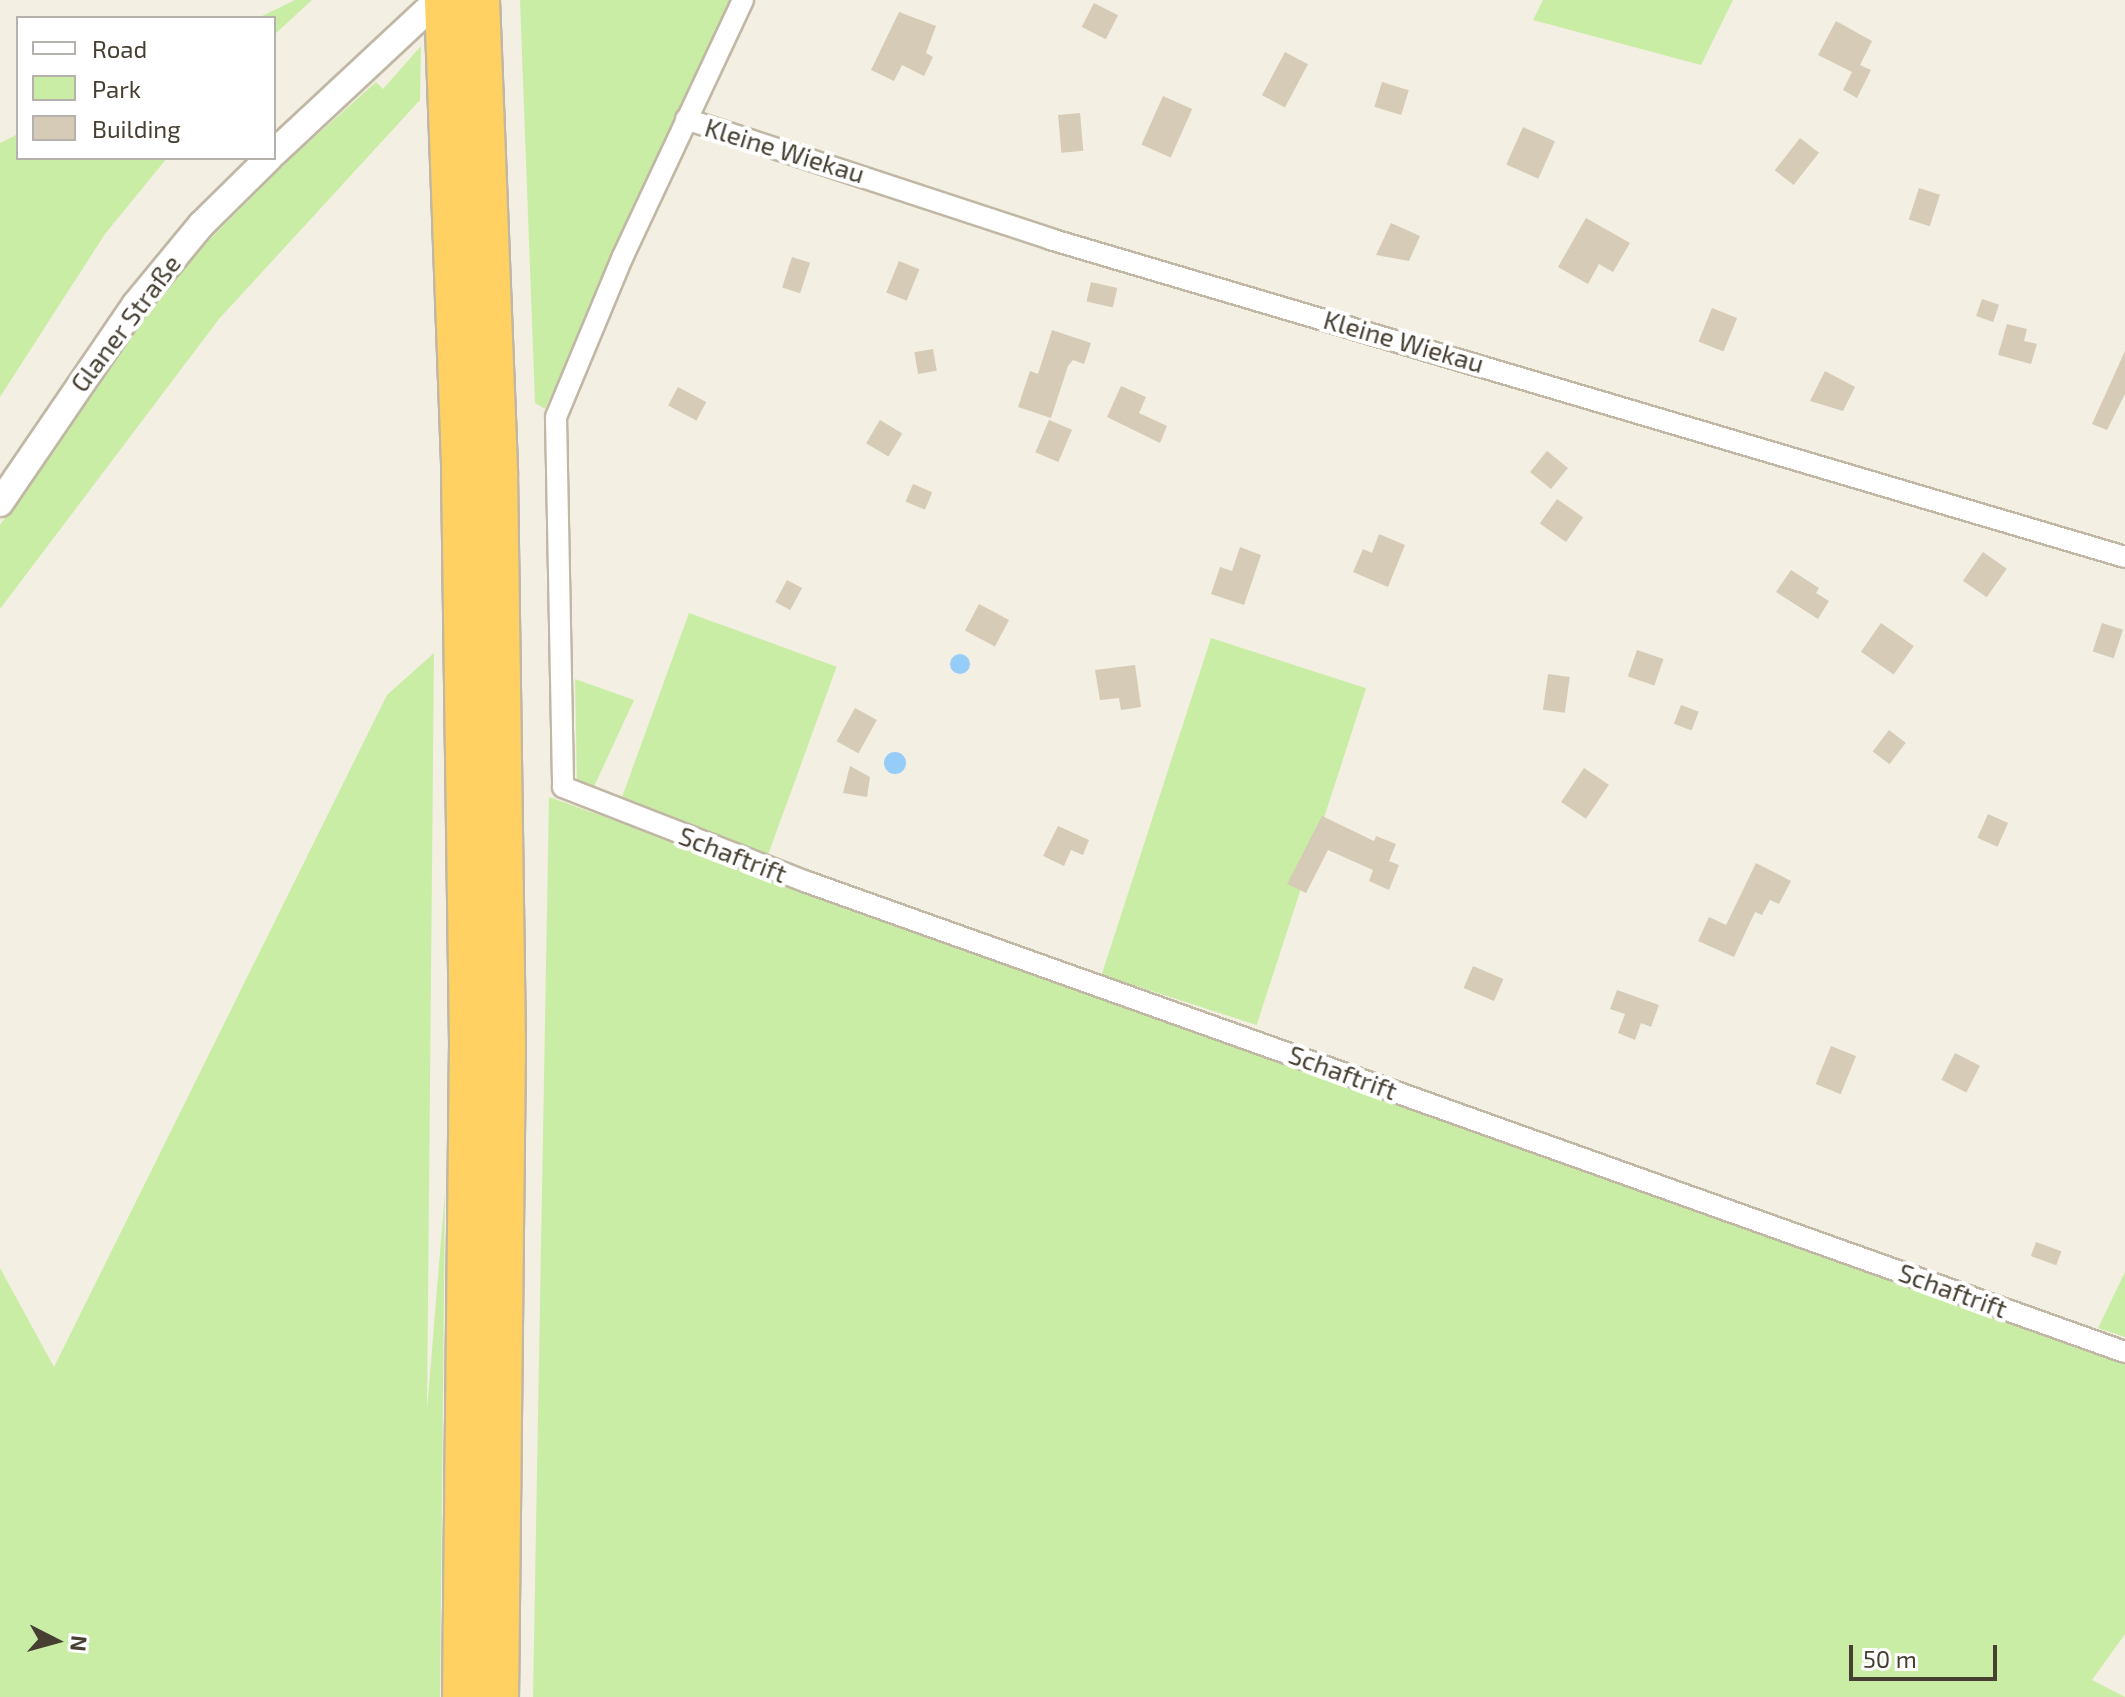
<!DOCTYPE html>
<meta charset="utf-8">
<style>
body{margin:0}
#map{position:relative;width:2125px;height:1697px;overflow:hidden;background:#f3efe2;font-family:"Exo 2",sans-serif}
div>[style]{position:absolute}
.green>*{inset:0;background:#caeda5;transform-origin:0 0}
.water>*{inset:0;background:#96cdf8}
.round{border-radius:50%}
.building>*{inset:0;background:#d6cbb6;transform-origin:0 0}
.roads{filter:drop-shadow(2px 0 #c0b7a4) drop-shadow(-2px 0 #c0b7a4) drop-shadow(0 2px #c0b7a4) drop-shadow(0 -2px #c0b7a4)}
.minor>*{height:20px;margin:-10px;padding:0 10px;transform-origin:10px;border-radius:10px;background:#fff}
.tertiary>*{height:26px;margin:-13px;padding:0 13px;transform-origin:13px;border-radius:13px;background:#fff}
.motorway>*{height:38px;margin:-19px;padding:0 19px;transform-origin:19px;border-radius:19px;background:#ffd062}
span{translate:-50% -50%;white-space:nowrap;text-align:center;line-height:1.15;-webkit-text-stroke:8px #fff;paint-order:stroke}
.street-label{font-size:26px;color:#463f32}
.legend{position:absolute;left:16px;top:16px;width:260px;height:144px;box-sizing:border-box;background:#fff;border:2px solid #b5b2ad;margin:0;padding:10px 14px;list-style:none;font-size:24px;color:#463f32}
.legend li{display:flex;align-items:center;gap:16px;height:40px}
.legend b{width:40px;border:2px solid #b5b2ad}
.north{position:absolute;left:16px;top:1601px;width:80px;height:80px;-webkit-text-stroke:6px #fff;paint-order:stroke;rotate:96deg;font-size:22px;font-weight:700;line-height:32px;text-align:center;color:#463f32}
.north::after{content:'';display:block;margin:auto;width:28px;height:36px;background:#463f32;clip-path:polygon(50% 0,100% 100%,50% 72%,0 100%)}
.scale{position:absolute;left:1849px;top:1645px;width:148px;height:36px;box-sizing:border-box;border:4px solid #463f32;border-top:0;padding-left:10px;font-size:24px;line-height:28px;white-space:nowrap;color:#463f32;-webkit-text-stroke:6px #fff;paint-order:stroke}
</style>
<div id="map">
<div class="green">
<i style="clip-path:polygon(295px 0,312px 0,274px 35px,274px 18px,258px 18px)"></i>
<i style="clip-path:polygon(520px 0,735px 0,545px 409px,535px 403px)"></i>
<i style="clip-path:polygon(1543px 0,1733px 0,1701px 65px,1533px 20px)"></i>
<i style="clip-path:polygon(421px 46px,420px 100px,219px 319px,0 609px,0 525px,115px 355px,201px 248px,291px 158px,376px 82px,383px 89px)"></i>
<i style="clip-path:polygon(18px 134px,18px 158px,167px 158px,105px 234px,0 397px,0 143px)"></i>
<i style="left:689px;top:613px;width:157px;height:201px;rotate:20deg"></i>
<i style="left:1211px;top:638px;width:163px;height:354px;rotate:18deg"></i>
<i style="clip-path:polygon(434px 653px,427px 1410px,445px 1192px,440px 1697px,0 1697px,0 1268px,54px 1367px,387px 695px)"></i>
<i style="clip-path:polygon(575px 679px,634px 700px,592px 791px,577px 786px)"></i>
<i style="clip-path:polygon(549px 797px,2125px 1361px,2125px 1634px,2092px 1680px,2125px 1697px,533px 1697px)"></i>
<i style="clip-path:polygon(2125px 1272px,2125px 1337px,2098px 1328px)"></i>
</div>
<div class="water">
<i class="round" style="left:950px;top:654px;width:20px;height:20px"></i>
<i class="round" style="left:884px;top:752px;width:22px;height:22px"></i>
</div>
<div class="building">
<i style="left:1094px;top:3px;width:27px;height:27px;rotate:27deg"></i>
<i style="clip-path:polygon(899px 12px,936px 26px,926px 53px,933px 57px,924px 76px,902px 65px,894px 81px,871px 70px)"></i>
<i style="clip-path:polygon(1836px 21px,1872px 41px,1860px 65px,1871px 70px,1857px 98px,1843px 90px,1852px 72px,1818px 55px)"></i>
<i style="left:1285px;top:52px;width:26px;height:49px;rotate:28deg"></i>
<i style="left:1382px;top:82px;width:28px;height:26px;rotate:17deg"></i>
<i style="left:1163px;top:96px;width:32px;height:53px;rotate:24deg"></i>
<i style="left:1080px;top:113px;width:38px;height:22px;rotate:85deg"></i>
<i style="left:1523px;top:127px;width:35px;height:41px;rotate:24deg"></i>
<i style="left:1800px;top:138px;width:24px;height:41px;rotate:38deg"></i>
<i style="left:1919px;top:188px;width:22px;height:33px;rotate:18deg"></i>
<i style="clip-path:polygon(1586px 218px,1630px 243px,1613px 272px,1599px 264px,1588px 284px,1558px 267px)"></i>
<i style="clip-path:polygon(1391px 223px,1420px 236px,1409px 261px,1376px 255px)"></i>
<i style="left:792px;top:257px;width:19px;height:32px;rotate:18deg"></i>
<i style="left:899px;top:261px;width:22px;height:34px;rotate:22deg"></i>
<i style="left:1091px;top:282px;width:27px;height:20px;rotate:13deg"></i>
<i style="left:1982px;top:299px;width:18px;height:18px;rotate:19deg"></i>
<i style="left:1712px;top:308px;width:27px;height:36px;rotate:22deg"></i>
<i style="clip-path:polygon(2007px 324px,2027px 329px,2024px 341px,2037px 344px,2031px 364px,1998px 355px)"></i>
<i style="clip-path:polygon(1052px 330px,1091px 343px,1084px 364px,1073px 360px,1068px 366px,1051px 418px,1018px 407px,1030px 371px,1038px 374px)"></i>
<i style="left:933px;top:349px;width:22px;height:19px;rotate:80deg"></i>
<i style="clip-path:polygon(2125px 351px,2125px 394px,2107px 430px,2092px 424px)"></i>
<i style="clip-path:polygon(1825px 371px,1855px 387px,1843px 411px,1810px 401px)"></i>
<i style="clip-path:polygon(1121px 386px,1146px 397px,1139px 413px,1167px 426px,1160px 443px,1107px 417px)"></i>
<i style="left:678px;top:387px;width:32px;height:21px;rotate:28deg"></i>
<i style="left:880px;top:420px;width:26px;height:27px;rotate:31deg"></i>
<i style="left:1049px;top:420px;width:25px;height:35px;rotate:23deg"></i>
<i style="left:1547px;top:451px;width:27px;height:27px;rotate:39deg"></i>
<i style="left:913px;top:484px;width:21px;height:19px;rotate:23deg"></i>
<i style="left:1557px;top:499px;width:32px;height:30px;rotate:35deg"></i>
<i style="clip-path:polygon(1379px 534px,1405px 545px,1388px 587px,1353px 572px,1363px 549px,1372px 553px)"></i>
<i style="clip-path:polygon(1240px 547px,1261px 555px,1244px 605px,1211px 594px,1220px 567px,1232px 571px)"></i>
<i style="left:1983px;top:552px;width:29px;height:35px;rotate:35deg"></i>
<i style="clip-path:polygon(1791px 570px,1819px 588px,1816px 593px,1829px 601px,1818px 619px,1776px 592px)"></i>
<i style="left:787px;top:580px;width:17px;height:25px;rotate:28deg"></i>
<i style="left:979px;top:604px;width:34px;height:30px;rotate:28deg"></i>
<i style="left:1881px;top:623px;width:40px;height:35px;rotate:35deg"></i>
<i style="left:2102px;top:623px;width:22px;height:30px;rotate:18deg"></i>
<i style="left:1637px;top:650px;width:28px;height:28px;rotate:19deg"></i>
<i style="clip-path:polygon(1135px 665px,1141px 707px,1121px 710px,1119px 698px,1100px 700px,1095px 670px)"></i>
<i style="left:1548px;top:674px;width:22px;height:36px;rotate:8deg"></i>
<i style="left:1681px;top:705px;width:19px;height:20px;rotate:21deg"></i>
<i style="left:855px;top:708px;width:25px;height:38px;rotate:29deg"></i>
<i style="left:1889px;top:730px;width:21px;height:27px;rotate:37deg"></i>
<i style="clip-path:polygon(850px 766px,870px 777px,867px 797px,843px 793px)"></i>
<i style="left:1584px;top:768px;width:30px;height:41px;rotate:34deg"></i>
<i style="left:1988px;top:814px;width:22px;height:26px;rotate:24deg"></i>
<i style="clip-path:polygon(1322px 816px,1374px 841px,1376px 836px,1396px 844px,1389px 861px,1399px 865px,1389px 890px,1369px 881px,1373px 870px,1328px 850px,1306px 893px,1287px 884px)"></i>
<i style="clip-path:polygon(1058px 826px,1089px 840px,1083px 855px,1071px 850px,1064px 866px,1043px 856px)"></i>
<i style="clip-path:polygon(1756px 863px,1791px 881px,1779px 904px,1770px 900px,1762px 915px,1755px 912px,1734px 957px,1698px 941px,1709px 917px,1726px 925px)"></i>
<i style="left:1473px;top:966px;width:33px;height:24px;rotate:23deg"></i>
<i style="clip-path:polygon(1617px 990px,1659px 1005px,1651px 1027px,1641px 1023px,1635px 1040px,1618px 1033px,1625px 1014px,1610px 1009px)"></i>
<i style="left:1831px;top:1046px;width:27px;height:41px;rotate:22deg"></i>
<i style="left:1955px;top:1053px;width:28px;height:30px;rotate:27deg"></i>
<i style="left:2036px;top:1242px;width:27px;height:15px;rotate:20deg"></i>
</div>
<div class="roads">
<div class="minor">
<i style="left:743px;top:0;width:283px;rotate:115.1deg"></i>
<i style="left:623px;top:256px;width:174px;rotate:112.6deg"></i>
<i style="left:556px;top:417px;width:370px;rotate:88.9deg"></i>
<i style="left:563px;top:787px;width:262px;rotate:21.3deg"></i>
<i style="left:807px;top:882px;width:1399px;rotate:19.63deg"></i>
<i style="left:686px;top:119px;width:383px;rotate:18.2deg"></i>
<i style="left:1050px;top:239px;width:1121px;rotate:16.48deg"></i>
</div>
<div class="tertiary">
<i style="left:274px;top:153px;width:224px;rotate:-43deg"></i>
<i style="left:0;top:503px;width:240px;rotate:-55.7deg"></i>
<i style="left:135px;top:305px;width:104px;rotate:-50.5deg"></i>
<i style="left:201px;top:225px;width:95px;rotate:-44.6deg"></i>
</div>
<div class="motorway">
<i style="left:444px;top:0;width:470px;rotate:87.9deg"></i>
<i style="left:461px;top:470px;width:572px;rotate:89.2deg"></i>
<i style="left:469px;top:1042px;width:655px;rotate:90.61deg"></i>
<i style="left:480px;top:0;width:472px;rotate:87.8deg"></i>
<i style="left:498px;top:472px;width:571px;rotate:89.2deg"></i>
<i style="left:506px;top:1043px;width:654px;rotate:90.61deg"></i>
</div>
</div>
<div class="street-label">
<span style="left:785px;top:150px;rotate:17deg">Kleine Wiekau</span>
<span style="left:125px;top:323px;rotate:-53deg">Glaner Straße</span>
<span style="left:1404px;top:341px;rotate:16deg">Kleine Wiekau</span>
<span style="left:733px;top:854px;rotate:21deg">Schaftrift</span>
<span style="left:1343px;top:1072px;rotate:20deg">Schaftrift</span>
<span style="left:1953px;top:1290px;rotate:20deg">Schaftrift</span>
</div>
<ul class="legend">
<li><b style="height:10px;background:#fff"></b>Road</li>
<li><b style="height:22px;background:#caeda5"></b>Park</li>
<li><b style="height:22px;background:#d6cbb6"></b>Building</li>
</ul>
<div class="north">N</div>
<div class="scale">50 m</div>
</div>
